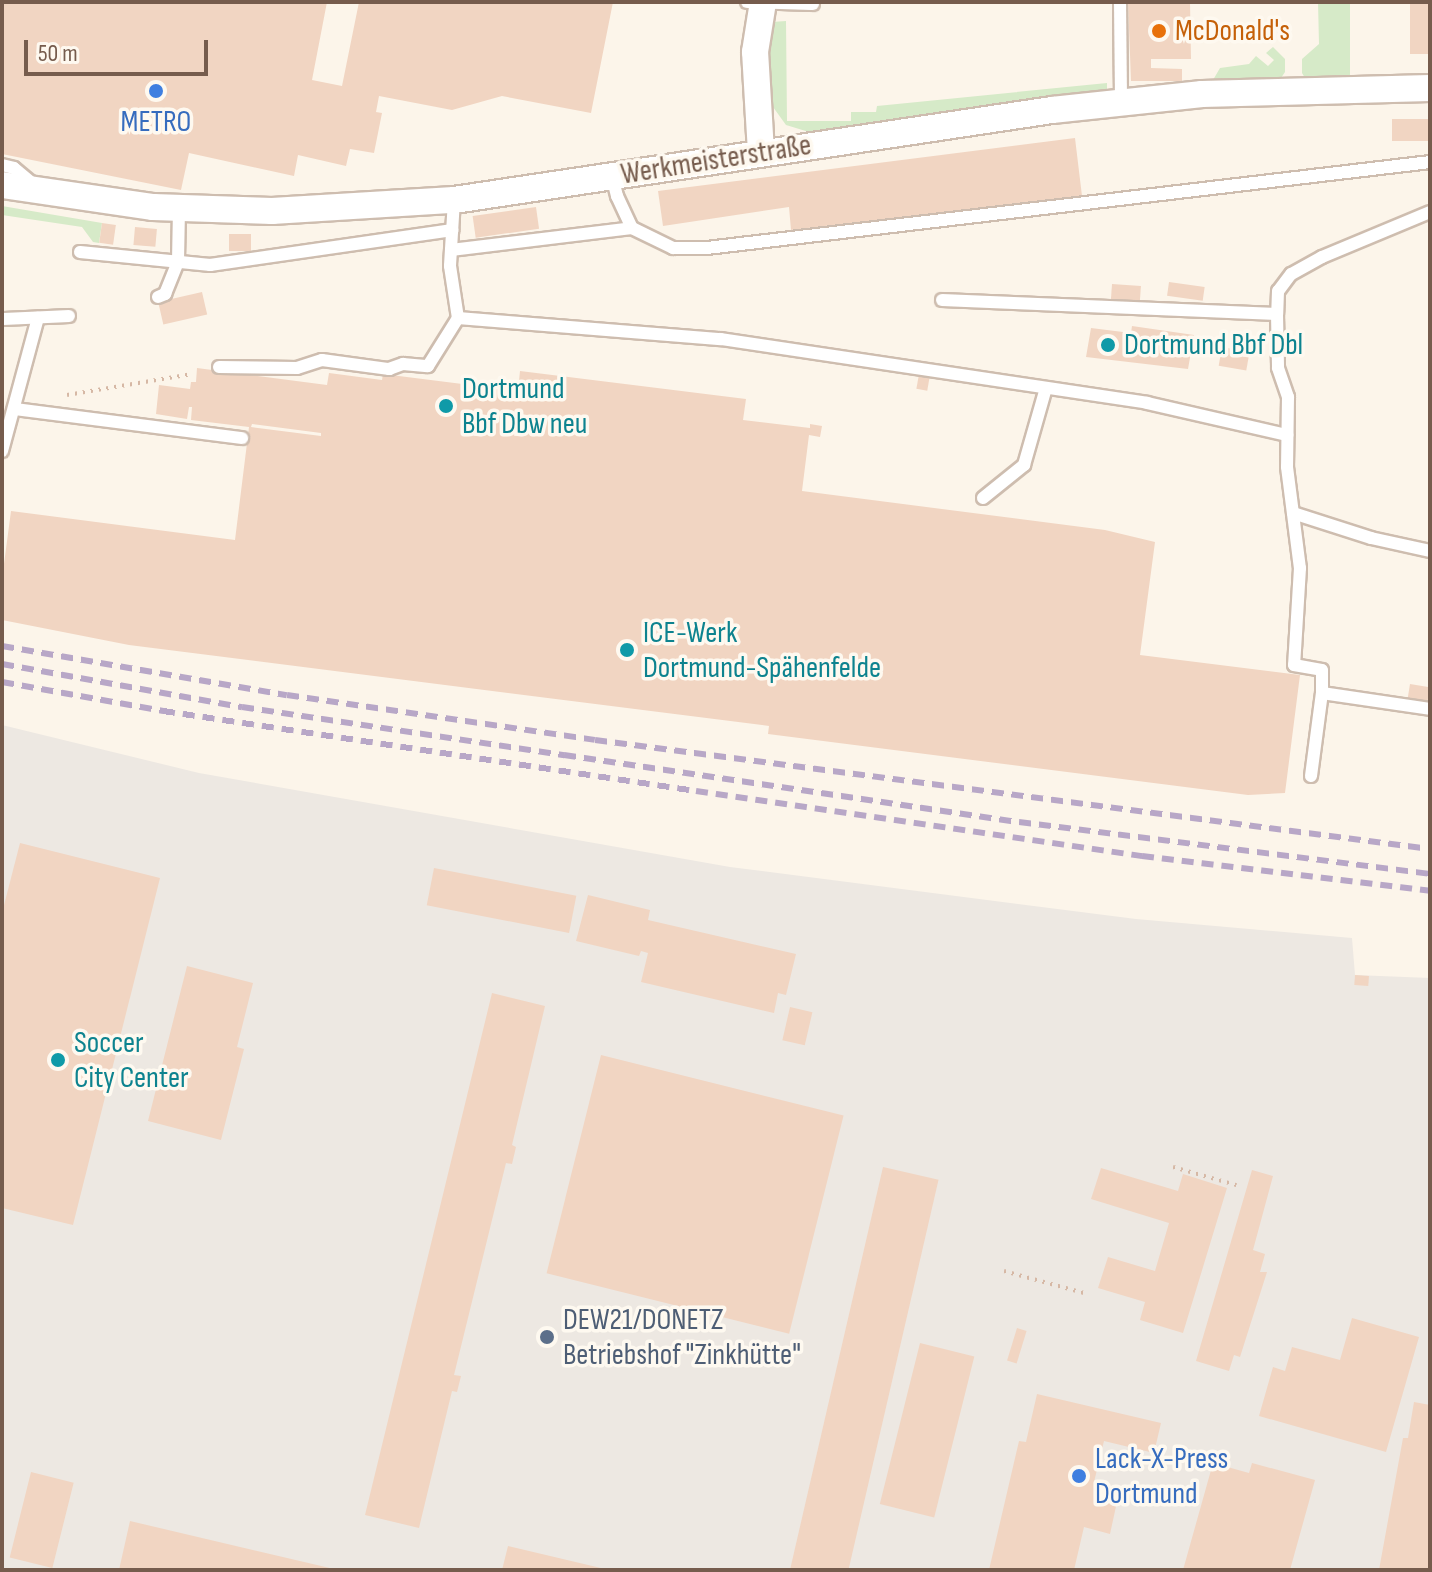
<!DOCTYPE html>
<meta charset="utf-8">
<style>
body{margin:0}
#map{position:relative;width:1432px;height:1572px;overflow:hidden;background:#fcf5ea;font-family:"Sofia Sans Condensed",sans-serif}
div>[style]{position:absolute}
.industrial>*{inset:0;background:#ede8e2}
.green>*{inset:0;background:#d6eac8}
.building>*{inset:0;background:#f1d5c2;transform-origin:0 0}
.path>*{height:4px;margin-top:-2px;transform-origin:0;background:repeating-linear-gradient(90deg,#d6b8a5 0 2px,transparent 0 8px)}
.roads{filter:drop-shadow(2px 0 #cebdaf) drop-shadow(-2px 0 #cebdaf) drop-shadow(0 2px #cebdaf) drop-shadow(0 -2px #cebdaf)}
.lane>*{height:12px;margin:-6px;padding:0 6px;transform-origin:6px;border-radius:6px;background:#fff}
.street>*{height:26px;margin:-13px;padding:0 13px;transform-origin:13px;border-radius:13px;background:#fff}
.rail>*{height:6px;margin-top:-3px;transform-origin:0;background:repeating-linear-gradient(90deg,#b8a7c7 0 12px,transparent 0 20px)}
.dots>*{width:22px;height:22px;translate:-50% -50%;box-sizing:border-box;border:4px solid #fef9f0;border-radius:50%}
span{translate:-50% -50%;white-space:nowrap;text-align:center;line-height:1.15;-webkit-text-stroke:7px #fef9f0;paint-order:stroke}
.food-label{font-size:30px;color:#c56008}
.left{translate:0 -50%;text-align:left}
.shop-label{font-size:30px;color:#366cbe}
.street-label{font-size:30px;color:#765c4d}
.culture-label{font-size:30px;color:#0d838f}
.service-label{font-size:30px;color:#4e5e75}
.frame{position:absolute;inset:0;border:4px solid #765c4d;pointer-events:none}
.scale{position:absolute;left:24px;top:40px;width:184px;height:36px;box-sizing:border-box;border:4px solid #765c4d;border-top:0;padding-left:10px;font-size:24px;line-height:28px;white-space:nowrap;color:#765c4d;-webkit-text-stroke:6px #fef9f0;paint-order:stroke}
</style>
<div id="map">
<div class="industrial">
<i style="clip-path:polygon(2px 725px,199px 773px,730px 867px,1136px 919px,1352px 938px,1355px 975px,1430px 978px,1430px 1570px,2px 1570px)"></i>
</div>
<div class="green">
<i style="clip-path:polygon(1318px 2px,1350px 2px,1350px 76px,1305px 78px,1302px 73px,1302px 59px,1319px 44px)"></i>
<i style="clip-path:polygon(786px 21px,787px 121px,851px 121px,851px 112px,876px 112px,877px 106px,1107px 83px,1107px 91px,809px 132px,786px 125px,773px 107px,768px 69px,772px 22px)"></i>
<i style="clip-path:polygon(1273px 47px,1285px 59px,1285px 72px,1281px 78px,1213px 80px,1220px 68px,1249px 64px,1256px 56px,1268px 66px,1274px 60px,1266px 53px)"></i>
<i style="clip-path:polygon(2px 206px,102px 223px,99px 243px,93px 242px,82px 227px,2px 215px)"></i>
</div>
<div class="building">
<i style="clip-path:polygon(2px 2px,327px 2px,312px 80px,342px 86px,359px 2px,613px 2px,591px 113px,502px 96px,452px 110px,379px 96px,376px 112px,382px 113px,374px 153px,350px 149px,346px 166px,298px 155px,294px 176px,189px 153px,181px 190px,2px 154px)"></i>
<i style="clip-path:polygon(1128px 2px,1190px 2px,1191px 59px,1151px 59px,1151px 68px,1182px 69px,1182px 81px,1131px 81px)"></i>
<i style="left:1410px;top:2px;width:20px;height:52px"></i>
<i style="left:1430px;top:119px;width:22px;height:38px;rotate:90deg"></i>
<i style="clip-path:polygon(1075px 138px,1082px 196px,791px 230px,789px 207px,663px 226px,658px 191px)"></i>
<i style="left:536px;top:207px;width:22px;height:64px;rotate:82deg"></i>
<i style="left:102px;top:223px;width:14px;height:20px;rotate:8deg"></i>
<i style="left:135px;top:227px;width:22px;height:18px;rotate:5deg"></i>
<i style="left:229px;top:234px;width:22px;height:17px"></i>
<i style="left:1169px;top:282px;width:36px;height:14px;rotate:8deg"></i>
<i style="left:1112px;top:284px;width:29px;height:15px;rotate:4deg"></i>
<i style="left:202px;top:292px;width:23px;height:45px;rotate:77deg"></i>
<i style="clip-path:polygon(1132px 326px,1194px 335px,1188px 369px,1086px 357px,1091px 328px,1131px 333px)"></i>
<i style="left:1222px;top:347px;width:28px;height:19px;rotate:10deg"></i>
<i style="clip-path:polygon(evenodd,197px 368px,327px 385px,329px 373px,382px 380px,383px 374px,518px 391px,520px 371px,746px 399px,743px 420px,810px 428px,810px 424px,822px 426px,820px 437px,809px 435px,802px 491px,1105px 530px,1155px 542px,1140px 655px,1300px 675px,1285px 793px,1248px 795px,768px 734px,769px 726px,129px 645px,2px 620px,2px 579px,11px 511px,235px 540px,249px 427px,191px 420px,192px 407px,189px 407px,187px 419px,156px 414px,159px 385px,190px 389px,191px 382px,196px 382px,197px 368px,252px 424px,321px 433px,321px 436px,251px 427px,252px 424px)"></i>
<i style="left:919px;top:374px;width:11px;height:15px;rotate:10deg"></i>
<i style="left:1410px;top:684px;width:20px;height:14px;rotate:9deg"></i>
<i style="clip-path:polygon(20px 843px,160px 878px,73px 1225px,2px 1208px,2px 913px)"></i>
<i style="left:434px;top:868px;width:145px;height:38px;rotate:11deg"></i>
<i style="clip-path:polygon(588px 895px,650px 910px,648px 920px,796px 954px,786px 995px,778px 993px,774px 1013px,641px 982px,648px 953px,641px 951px,639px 956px,576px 941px)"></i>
<i style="clip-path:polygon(187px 966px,253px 983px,237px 1047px,244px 1049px,221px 1140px,148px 1121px)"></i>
<i style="left:1355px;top:975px;width:14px;height:10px;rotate:4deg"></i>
<i style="clip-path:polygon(492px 993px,545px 1006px,512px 1145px,516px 1147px,512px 1164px,506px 1163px,454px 1375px,461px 1376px,457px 1392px,452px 1391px,419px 1528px,365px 1515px)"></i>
<i style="left:790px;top:1007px;width:23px;height:34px;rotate:13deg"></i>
<i style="left:601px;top:1055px;width:250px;height:225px;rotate:14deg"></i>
<i style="left:883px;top:1167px;width:57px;height:414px;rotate:13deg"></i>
<i style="clip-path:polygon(1101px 1168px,1178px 1191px,1183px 1174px,1227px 1188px,1183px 1333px,1140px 1320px,1145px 1302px,1098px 1288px,1108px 1257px,1155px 1271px,1169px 1223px,1091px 1199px)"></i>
<i style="clip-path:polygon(1252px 1170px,1273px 1176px,1253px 1250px,1265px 1254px,1260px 1272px,1267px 1272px,1240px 1357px,1234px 1355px,1229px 1371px,1196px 1361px)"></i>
<i style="clip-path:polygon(1352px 1318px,1419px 1337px,1386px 1452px,1259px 1416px,1273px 1367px,1285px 1371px,1292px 1347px,1340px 1360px)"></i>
<i style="left:1017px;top:1328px;width:10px;height:34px;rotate:17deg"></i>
<i style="left:920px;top:1343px;width:56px;height:166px;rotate:14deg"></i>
<i style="clip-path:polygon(1037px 1394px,1161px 1423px,1154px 1453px,1104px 1441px,1094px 1482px,1120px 1488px,1110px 1534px,1084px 1527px,1074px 1570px,989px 1570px,1019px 1441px,1026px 1442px)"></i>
<i style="clip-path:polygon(1414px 1402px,1430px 1405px,1430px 1570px,1379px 1570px,1403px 1438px,1408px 1438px)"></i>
<i style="clip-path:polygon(1213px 1463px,1249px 1473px,1252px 1463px,1315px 1480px,1290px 1570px,1183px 1570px)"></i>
<i style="left:31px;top:1472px;width:44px;height:88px;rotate:14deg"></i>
<i style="clip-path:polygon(130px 1521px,334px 1569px,334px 1570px,119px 1570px)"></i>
<i style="clip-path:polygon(508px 1546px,605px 1569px,605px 1570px,502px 1570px)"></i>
</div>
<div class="path">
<i style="left:67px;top:395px;width:127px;rotate:-9.5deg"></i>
<i style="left:1173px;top:1167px;width:66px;rotate:15.9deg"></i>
<i style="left:1004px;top:1271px;width:83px;rotate:15.4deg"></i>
</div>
<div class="roads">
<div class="lane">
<i style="left:747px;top:2px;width:66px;rotate:1.7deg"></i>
<i style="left:1120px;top:2px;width:100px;rotate:89.4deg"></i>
<i style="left:2px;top:165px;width:12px;rotate:14deg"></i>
<i style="left:14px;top:168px;width:25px;rotate:40deg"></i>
<i style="left:612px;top:176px;width:21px;rotate:76deg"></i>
<i style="left:617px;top:196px;width:35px;rotate:65deg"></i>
<i style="left:454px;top:200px;width:66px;rotate:93.5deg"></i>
<i style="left:450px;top:266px;width:53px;rotate:81.3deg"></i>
<i style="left:1430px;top:212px;width:117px;rotate:157.4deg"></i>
<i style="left:1322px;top:257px;width:35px;rotate:151deg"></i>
<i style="left:1291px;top:274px;width:21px;rotate:127deg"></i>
<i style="left:1278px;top:291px;width:23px;rotate:92deg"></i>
<i style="left:1277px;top:314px;width:54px;rotate:88.9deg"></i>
<i style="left:1278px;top:368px;width:31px;rotate:71deg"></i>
<i style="left:1288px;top:397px;width:70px;rotate:90.8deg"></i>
<i style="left:1287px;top:467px;width:102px;rotate:82.7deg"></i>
<i style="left:1300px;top:568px;width:97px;rotate:93.5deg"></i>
<i style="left:1294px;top:665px;width:28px;rotate:10deg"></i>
<i style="left:1322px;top:670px;width:23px;rotate:90deg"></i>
<i style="left:1322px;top:693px;width:109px;rotate:8.4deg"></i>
<i style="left:451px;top:250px;width:182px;rotate:-6.9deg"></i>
<i style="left:632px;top:228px;width:46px;rotate:26deg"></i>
<i style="left:673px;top:248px;width:34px"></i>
<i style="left:707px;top:248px;width:728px;rotate:-6.78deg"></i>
<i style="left:80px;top:252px;width:131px;rotate:5.7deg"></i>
<i style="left:210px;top:265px;width:245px;rotate:-8.2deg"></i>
<i style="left:158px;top:297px;width:8px;rotate:-23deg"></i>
<i style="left:165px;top:294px;width:35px;rotate:-68deg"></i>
<i style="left:178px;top:261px;width:53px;rotate:-88.9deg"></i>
<i style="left:942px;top:300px;width:335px;rotate:2.4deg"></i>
<i style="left:2px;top:319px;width:67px;rotate:-2.6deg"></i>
<i style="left:219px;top:367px;width:78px;rotate:0.7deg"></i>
<i style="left:297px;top:368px;width:26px;rotate:-18deg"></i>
<i style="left:322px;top:360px;width:68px;rotate:7.7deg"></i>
<i style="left:389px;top:369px;width:15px;rotate:-20deg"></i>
<i style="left:403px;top:364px;width:25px;rotate:5deg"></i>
<i style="left:428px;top:366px;width:57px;rotate:-58deg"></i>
<i style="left:458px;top:318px;width:264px;rotate:4.6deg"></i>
<i style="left:721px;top:339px;width:431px;rotate:8.5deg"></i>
<i style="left:1147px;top:403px;width:144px;rotate:12.9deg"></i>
<i style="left:15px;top:409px;width:229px;rotate:7.3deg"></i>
<i style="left:2px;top:451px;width:138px;rotate:-74.9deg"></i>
<i style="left:983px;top:498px;width:53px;rotate:-38.8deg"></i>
<i style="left:1024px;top:465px;width:80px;rotate:-74.1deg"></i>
<i style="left:1293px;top:513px;width:82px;rotate:17.8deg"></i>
<i style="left:1371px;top:538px;width:60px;rotate:12.4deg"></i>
<i style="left:1311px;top:776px;width:84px;rotate:-82.5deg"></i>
</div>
<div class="street">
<i style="left:761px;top:152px;width:100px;rotate:-93.4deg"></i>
<i style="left:755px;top:52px;width:51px;rotate:-80.9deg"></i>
<i style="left:2px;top:185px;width:153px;rotate:8.3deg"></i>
<i style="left:153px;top:207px;width:119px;rotate:1.9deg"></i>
<i style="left:272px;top:211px;width:182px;rotate:-3.5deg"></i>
<i style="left:454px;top:200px;width:605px;rotate:-8.56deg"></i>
<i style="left:1052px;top:110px;width:151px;rotate:-6.1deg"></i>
<i style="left:1202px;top:94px;width:228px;rotate:-1.5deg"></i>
</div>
</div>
<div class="rail">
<i style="left:2px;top:646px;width:289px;rotate:9.8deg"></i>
<i style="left:287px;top:695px;width:311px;rotate:8.3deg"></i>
<i style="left:595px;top:740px;width:842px;rotate:7.44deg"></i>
<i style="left:2px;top:664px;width:244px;rotate:10.2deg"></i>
<i style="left:242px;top:707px;width:326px;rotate:8.5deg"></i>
<i style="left:564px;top:755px;width:460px;rotate:8.4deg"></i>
<i style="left:1019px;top:822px;width:414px;rotate:7.2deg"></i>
<i style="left:2px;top:682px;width:164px;rotate:10.2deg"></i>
<i style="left:163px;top:711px;width:539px;rotate:8.54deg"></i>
<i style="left:696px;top:791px;width:451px;rotate:8.3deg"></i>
<i style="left:1142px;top:856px;width:290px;rotate:6.9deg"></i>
</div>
<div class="dots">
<i style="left:1159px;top:31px;background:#e8710a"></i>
<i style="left:156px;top:91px;background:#3f7fe0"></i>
<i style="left:1108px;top:345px;background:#0f9aa8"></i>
<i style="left:446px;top:406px;background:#0f9aa8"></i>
<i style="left:627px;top:650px;background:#0f9aa8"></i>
<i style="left:58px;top:1060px;background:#0f9aa8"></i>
<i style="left:547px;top:1337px;background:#5c6f8a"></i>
<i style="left:1079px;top:1476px;background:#3f7fe0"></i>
</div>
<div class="food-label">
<span class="left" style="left:1175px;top:31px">McDonald's</span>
</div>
<div class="shop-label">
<span style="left:156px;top:122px">METRO</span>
<span class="left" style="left:1095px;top:1476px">Lack-X-Press<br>Dortmund</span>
</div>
<div class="street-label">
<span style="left:716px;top:160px;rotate:-9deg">Werkmeisterstraße</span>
</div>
<div class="culture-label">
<span class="left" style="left:1124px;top:345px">Dortmund Bbf Dbl</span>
<span class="left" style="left:462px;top:406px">Dortmund<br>Bbf Dbw neu</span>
<span class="left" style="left:643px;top:650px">ICE-Werk<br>Dortmund-Spähenfelde</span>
<span class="left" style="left:74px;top:1060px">Soccer<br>City Center</span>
</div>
<div class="service-label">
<span class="left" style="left:563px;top:1337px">DEW21/DONETZ<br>Betriebshof "Zinkhütte"</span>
</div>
<div class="frame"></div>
<div class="scale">50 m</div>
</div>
